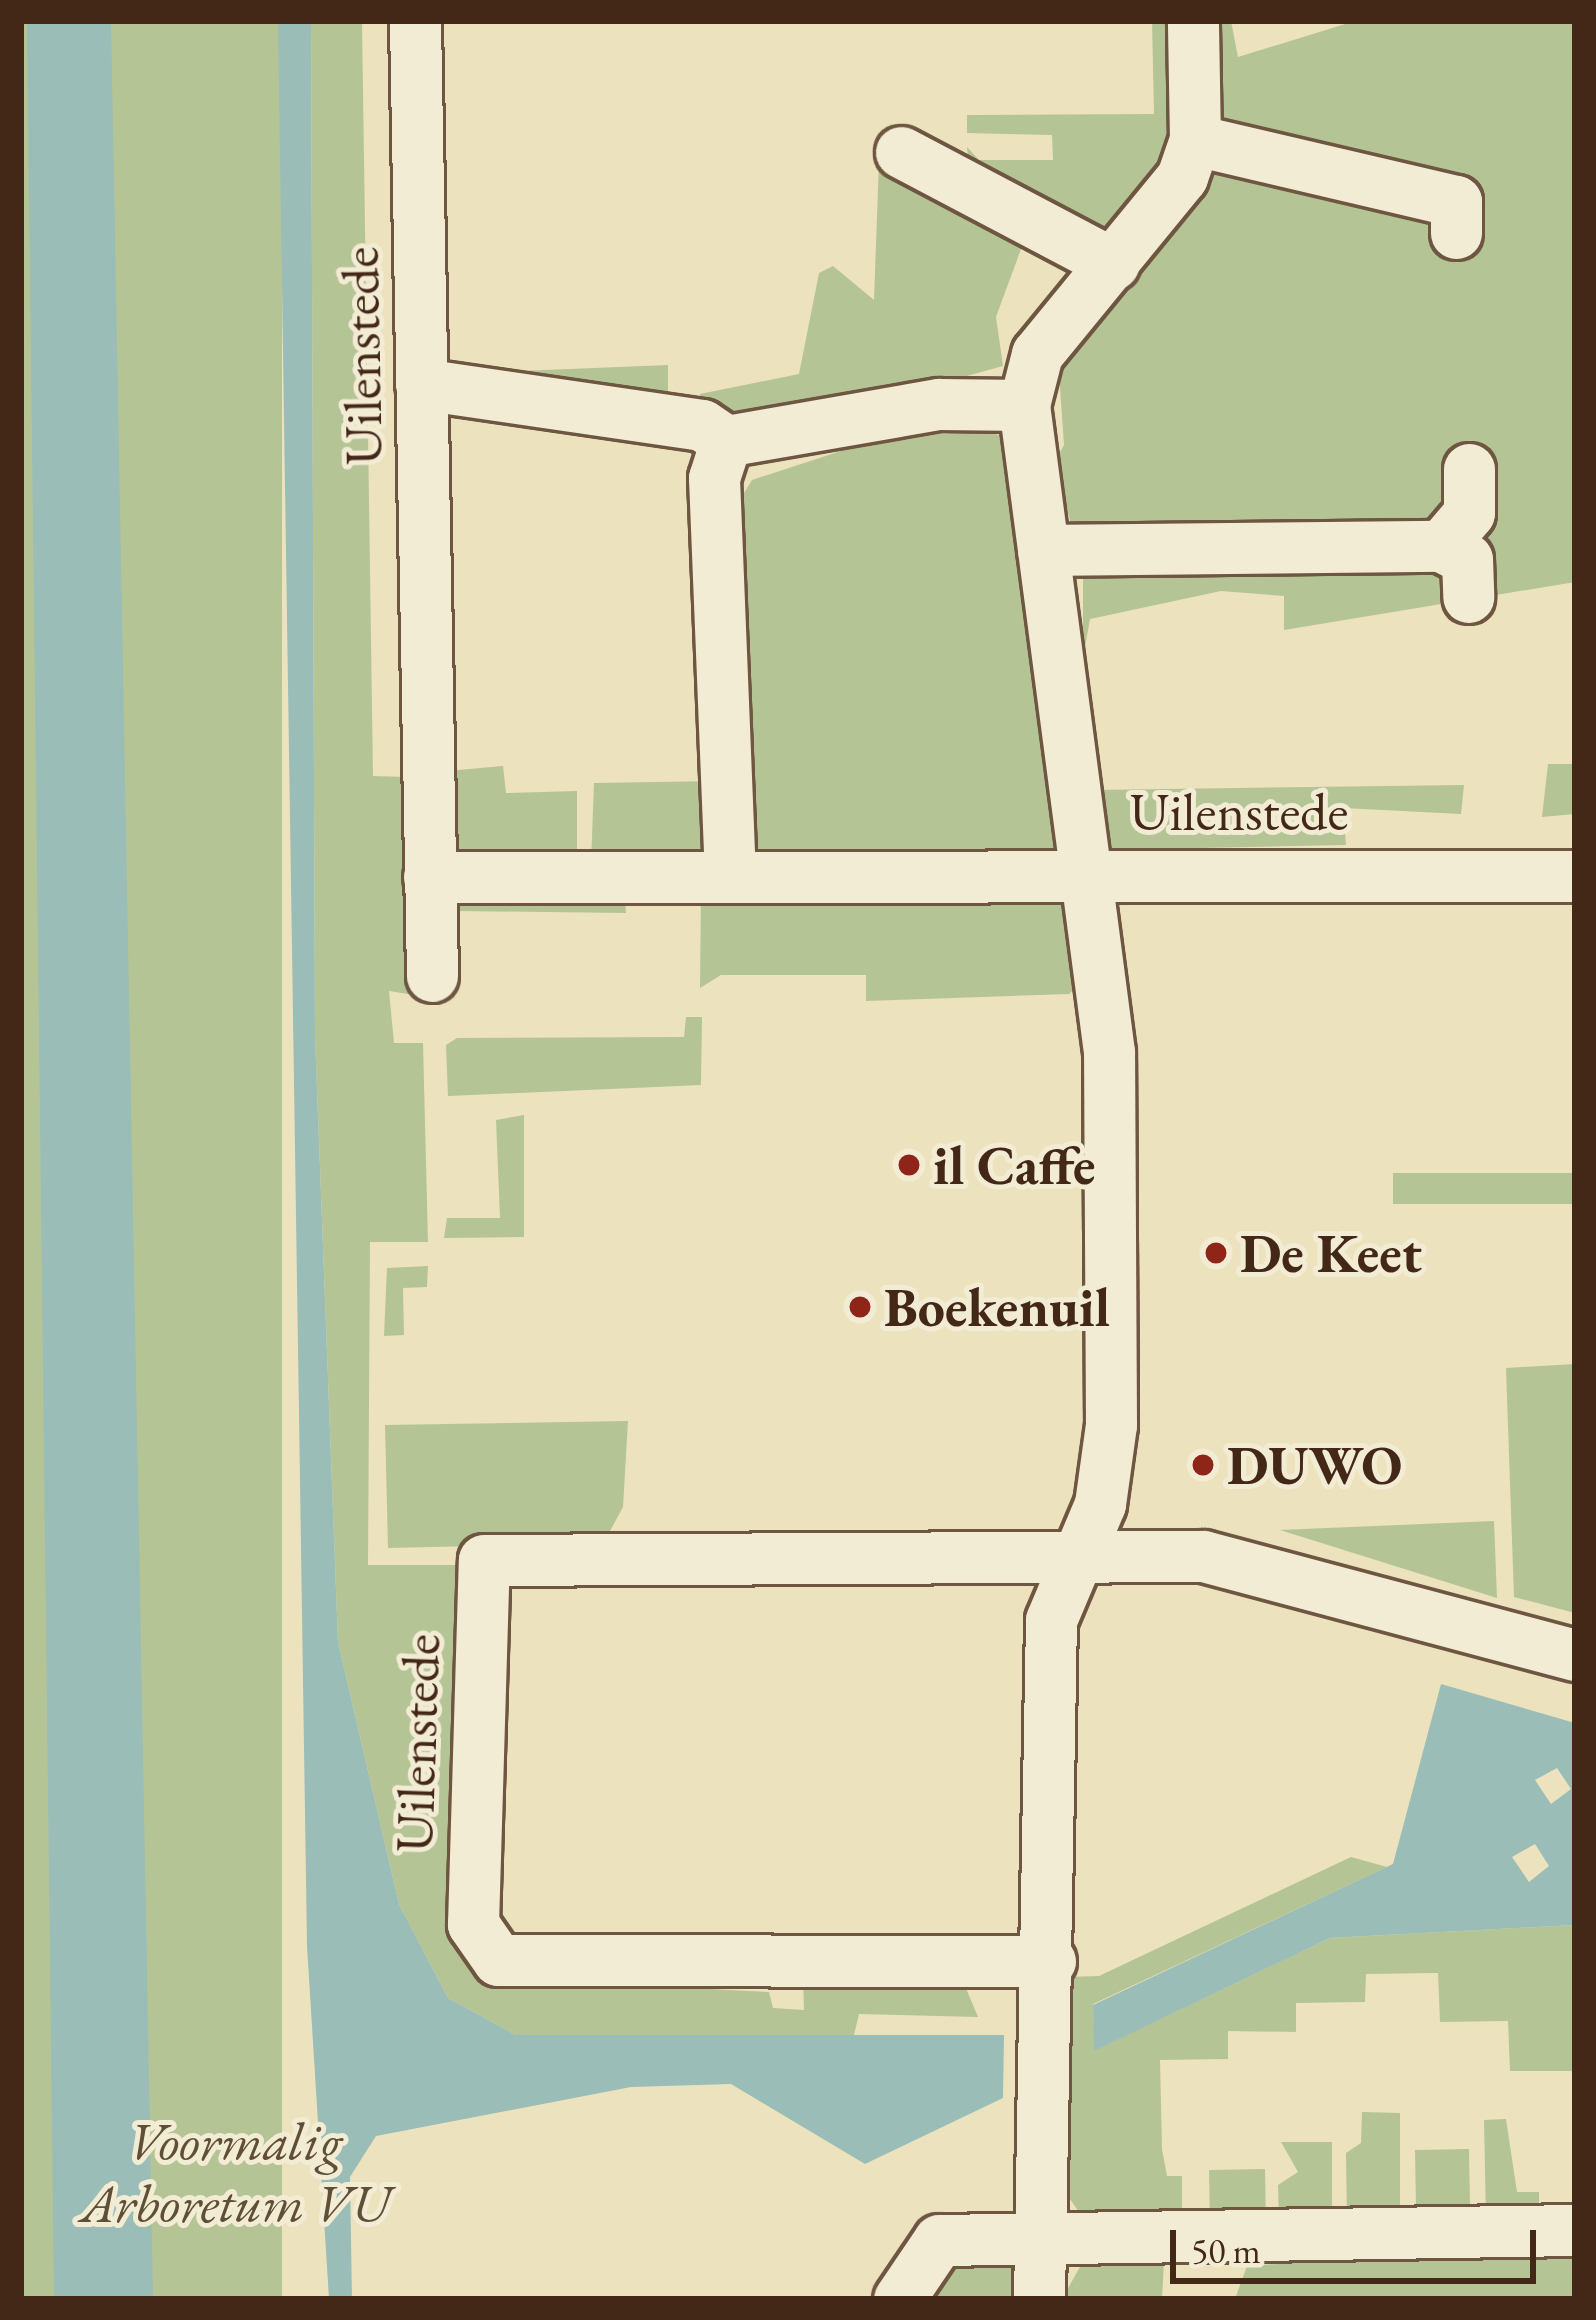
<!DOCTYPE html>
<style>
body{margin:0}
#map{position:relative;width:1596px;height:2320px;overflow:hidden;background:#ede2be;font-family:"EB Garamond",serif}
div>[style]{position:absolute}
.green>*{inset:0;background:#b4c495;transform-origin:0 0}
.water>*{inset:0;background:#9abdb7}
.roads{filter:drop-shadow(3px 0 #6e5641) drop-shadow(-3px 0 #6e5641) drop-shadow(0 3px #6e5641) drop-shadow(0 -3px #6e5641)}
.street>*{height:51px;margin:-25.5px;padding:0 25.5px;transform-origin:25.5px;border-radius:25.5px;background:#f3ecd5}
.dots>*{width:33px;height:33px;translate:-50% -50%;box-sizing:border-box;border:6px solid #f3ecd5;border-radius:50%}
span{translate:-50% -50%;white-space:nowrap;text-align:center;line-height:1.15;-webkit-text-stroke:10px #f3ecd5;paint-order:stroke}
.street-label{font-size:54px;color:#432817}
.poi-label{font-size:54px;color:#432817;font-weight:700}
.left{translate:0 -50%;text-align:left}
.park-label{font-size:54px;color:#5f4f36;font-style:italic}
.frame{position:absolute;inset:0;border:24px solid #432817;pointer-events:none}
.scale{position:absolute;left:1170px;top:2230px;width:366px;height:54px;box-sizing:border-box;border:6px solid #432817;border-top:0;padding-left:15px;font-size:36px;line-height:42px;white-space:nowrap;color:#432817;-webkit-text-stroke:9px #f3ecd5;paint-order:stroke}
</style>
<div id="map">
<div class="green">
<i style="clip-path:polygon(21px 21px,31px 21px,64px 2299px,21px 2299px)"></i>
<i style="left:106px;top:21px;width:176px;height:2278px"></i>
<i style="clip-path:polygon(311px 21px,362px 21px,373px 776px,405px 777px,414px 995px,389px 991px,394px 1043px,423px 1043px,428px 1242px,370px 1242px,368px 1565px,462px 1565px,494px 1978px,769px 1992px,773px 2008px,804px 2010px,803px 1975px,867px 1975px,965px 1986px,978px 2017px,859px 2014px,854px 2035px,516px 2035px,448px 1998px,399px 1904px,338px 1642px,315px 1036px)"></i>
<i style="clip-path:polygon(1152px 21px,1172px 21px,1171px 150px,1100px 241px,969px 168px,967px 147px,979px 160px,1053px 160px,1052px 135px,967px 133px,967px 115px,1154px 114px)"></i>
<i style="clip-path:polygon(1213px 21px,1231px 21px,1238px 57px,1355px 21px,1575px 21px,1575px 582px,1284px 630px,1284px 596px,1221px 591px,1090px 619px,1083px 658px,1083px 572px,1055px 461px,1064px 445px,1058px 358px,1219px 162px)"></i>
<i style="clip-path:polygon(879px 161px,1045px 238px,1021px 249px,996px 317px,1003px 366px,815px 418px,699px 409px,700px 394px,799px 374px,819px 273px,833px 266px,874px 300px)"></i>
<i style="clip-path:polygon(668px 365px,668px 404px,494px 372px)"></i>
<i style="clip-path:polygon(936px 420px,1016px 439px,1067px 856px,759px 865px,744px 845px,735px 508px,752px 480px)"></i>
<i style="clip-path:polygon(1548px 764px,1575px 764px,1575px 814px,1542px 817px)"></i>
<i style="clip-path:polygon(503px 766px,506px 793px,577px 791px,577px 862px,479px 864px,449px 849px,447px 771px)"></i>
<i style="clip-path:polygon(718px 781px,718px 853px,591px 864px,594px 783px)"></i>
<i style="clip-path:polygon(1464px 785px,1461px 814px,1343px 808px,1346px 845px,1107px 850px,1094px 790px)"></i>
<i style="clip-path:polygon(1060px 884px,1085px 978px,1069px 994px,866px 1001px,866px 975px,721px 975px,700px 988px,701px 889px)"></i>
<i style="clip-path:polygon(624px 889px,626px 913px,455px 911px,467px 892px)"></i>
<i style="clip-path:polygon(686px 1017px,702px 1017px,701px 1085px,448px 1096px,446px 1045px,457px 1038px,684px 1037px)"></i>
<i style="clip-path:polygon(524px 1115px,524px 1237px,444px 1238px,447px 1218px,500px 1218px,496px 1120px)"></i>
<i style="left:1575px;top:1173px;width:31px;height:182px;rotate:90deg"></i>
<i style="clip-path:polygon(428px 1266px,427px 1287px,403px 1288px,404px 1335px,384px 1336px,387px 1268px)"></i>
<i style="clip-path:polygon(1575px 1364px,1575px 1613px,1514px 1597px,1506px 1368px)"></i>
<i style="clip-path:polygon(628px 1421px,623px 1507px,610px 1531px,560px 1544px,388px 1548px,385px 1425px)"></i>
<i style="clip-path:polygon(1494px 1521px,1497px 1598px,1280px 1530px)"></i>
<i style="clip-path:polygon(1351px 1857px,1387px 1867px,1093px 2004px,1095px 2050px,1330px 1938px,1575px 1925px,1575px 2071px,1510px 2071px,1508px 2021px,1440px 2022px,1438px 1973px,1366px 1974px,1365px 2002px,1296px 2003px,1296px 2032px,1228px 2031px,1228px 2059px,1160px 2060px,1162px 2149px,1167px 2176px,1182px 2176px,1182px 2222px,1079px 2212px,1063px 2189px,1066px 1977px,1099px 1976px)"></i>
<i style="clip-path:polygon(1362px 2112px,1400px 2113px,1400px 2220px,1347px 2221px,1346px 2153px,1361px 2143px)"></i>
<i style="clip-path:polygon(1506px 2119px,1517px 2192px,1539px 2192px,1539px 2218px,1486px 2219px,1484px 2120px)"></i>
<i style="clip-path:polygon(1281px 2142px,1332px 2142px,1332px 2221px,1279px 2221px,1278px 2185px,1298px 2172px)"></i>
<i style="left:1469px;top:2149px;width:69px;height:54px;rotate:89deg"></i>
<i style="left:1265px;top:2169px;width:52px;height:56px;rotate:89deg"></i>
<i style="clip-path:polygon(1165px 2243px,1162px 2299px,1062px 2299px,1090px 2249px)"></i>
<i style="clip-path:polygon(1575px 2243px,1575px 2299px,1235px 2299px,1247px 2266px,1276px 2264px,1279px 2244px)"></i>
<i style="clip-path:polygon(969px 2250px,1018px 2268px,1017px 2299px,917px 2299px)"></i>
</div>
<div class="water">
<i style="clip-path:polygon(27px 21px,111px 21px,153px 2299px,54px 2299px)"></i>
<i style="clip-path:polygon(278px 21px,311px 21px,315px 1036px,338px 1642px,399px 1904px,448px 1998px,516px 2035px,1004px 2035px,1003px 2098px,865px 2164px,731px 2084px,631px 2087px,376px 2136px,350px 2177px,352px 2299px,329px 2299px,307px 1946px)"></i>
<i style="clip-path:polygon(evenodd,1441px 1684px,1575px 1723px,1575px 1925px,1330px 1938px,1094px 2051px,1093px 2005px,1393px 1864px,1441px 1684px,1557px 1768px,1571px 1789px,1551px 1804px,1535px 1780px,1557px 1768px,1441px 1684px,1535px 1844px,1549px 1866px,1529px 1882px,1512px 1857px,1535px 1844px)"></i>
</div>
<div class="roads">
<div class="street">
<i style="left:415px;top:21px;width:955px;rotate:88.98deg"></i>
<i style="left:1195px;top:140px;width:268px;rotate:13.2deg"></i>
<i style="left:1456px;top:201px;width:32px;rotate:90deg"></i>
<i style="left:901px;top:152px;width:240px;rotate:27.8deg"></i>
<i style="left:421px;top:384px;width:284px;rotate:8.3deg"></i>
<i style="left:702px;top:425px;width:29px;rotate:34deg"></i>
<i style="left:726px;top:441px;width:216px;rotate:-9.9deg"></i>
<i style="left:939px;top:404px;width:85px;rotate:0.7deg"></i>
<i style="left:726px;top:441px;width:39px;rotate:108deg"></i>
<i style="left:714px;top:478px;width:396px;rotate:87.7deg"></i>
<i style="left:1441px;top:546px;width:29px;rotate:27deg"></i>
<i style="left:1467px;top:559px;width:38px;rotate:88deg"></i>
<i style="left:1043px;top:550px;width:398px;rotate:-0.6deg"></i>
<i style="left:1441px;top:546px;width:43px;rotate:-49.7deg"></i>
<i style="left:1469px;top:513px;width:44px;rotate:-90deg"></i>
<i style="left:429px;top:877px;width:1146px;rotate:-0.05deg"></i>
<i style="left:1050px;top:1961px;width:552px;rotate:-179.9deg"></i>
<i style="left:498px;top:1960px;width:44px;rotate:-124.8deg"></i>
<i style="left:473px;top:1924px;width:364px;rotate:-88.3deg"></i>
<i style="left:484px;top:1560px;width:719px;rotate:-0.32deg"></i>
<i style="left:1203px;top:1556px;width:385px;rotate:14.9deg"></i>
<i style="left:899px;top:2299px;width:71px;rotate:-55.9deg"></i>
<i style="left:939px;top:2240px;width:636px;rotate:-0.9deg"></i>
<i style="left:1039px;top:2299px;width:679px;rotate:-88.99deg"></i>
<i style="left:1051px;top:1620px;width:126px;rotate:-67.1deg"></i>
<i style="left:1100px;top:1504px;width:80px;rotate:-82.1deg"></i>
<i style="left:1111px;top:1425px;width:373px;rotate:-90.3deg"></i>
<i style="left:1109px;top:1052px;width:653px;rotate:-97.48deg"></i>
<i style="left:1024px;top:405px;width:53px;rotate:-75.7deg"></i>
<i style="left:1037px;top:354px;width:229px;rotate:-50.7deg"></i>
<i style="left:1182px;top:177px;width:39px;rotate:-71deg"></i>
<i style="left:1195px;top:140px;width:119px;rotate:-91deg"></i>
</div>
</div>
<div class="dots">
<i style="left:909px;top:1165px;background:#8f2418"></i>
<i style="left:1216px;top:1253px;background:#8f2418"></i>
<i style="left:860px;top:1307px;background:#8f2418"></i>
<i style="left:1203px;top:1465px;background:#8f2418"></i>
</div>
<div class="street-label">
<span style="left:361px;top:356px;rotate:-91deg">Uilenstede</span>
<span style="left:1239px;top:811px">Uilenstede</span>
<span style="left:417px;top:1743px;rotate:-88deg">Uilenstede</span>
</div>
<div class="poi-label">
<span class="left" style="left:933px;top:1165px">il Caffe</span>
<span class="left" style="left:1240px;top:1253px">De Keet</span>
<span class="left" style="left:884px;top:1307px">Boekenuil</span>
<span class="left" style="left:1227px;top:1465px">DUWO</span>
</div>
<div class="park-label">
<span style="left:235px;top:2172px">Voormalig<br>Arboretum VU</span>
</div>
<div class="frame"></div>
<div class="scale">50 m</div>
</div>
